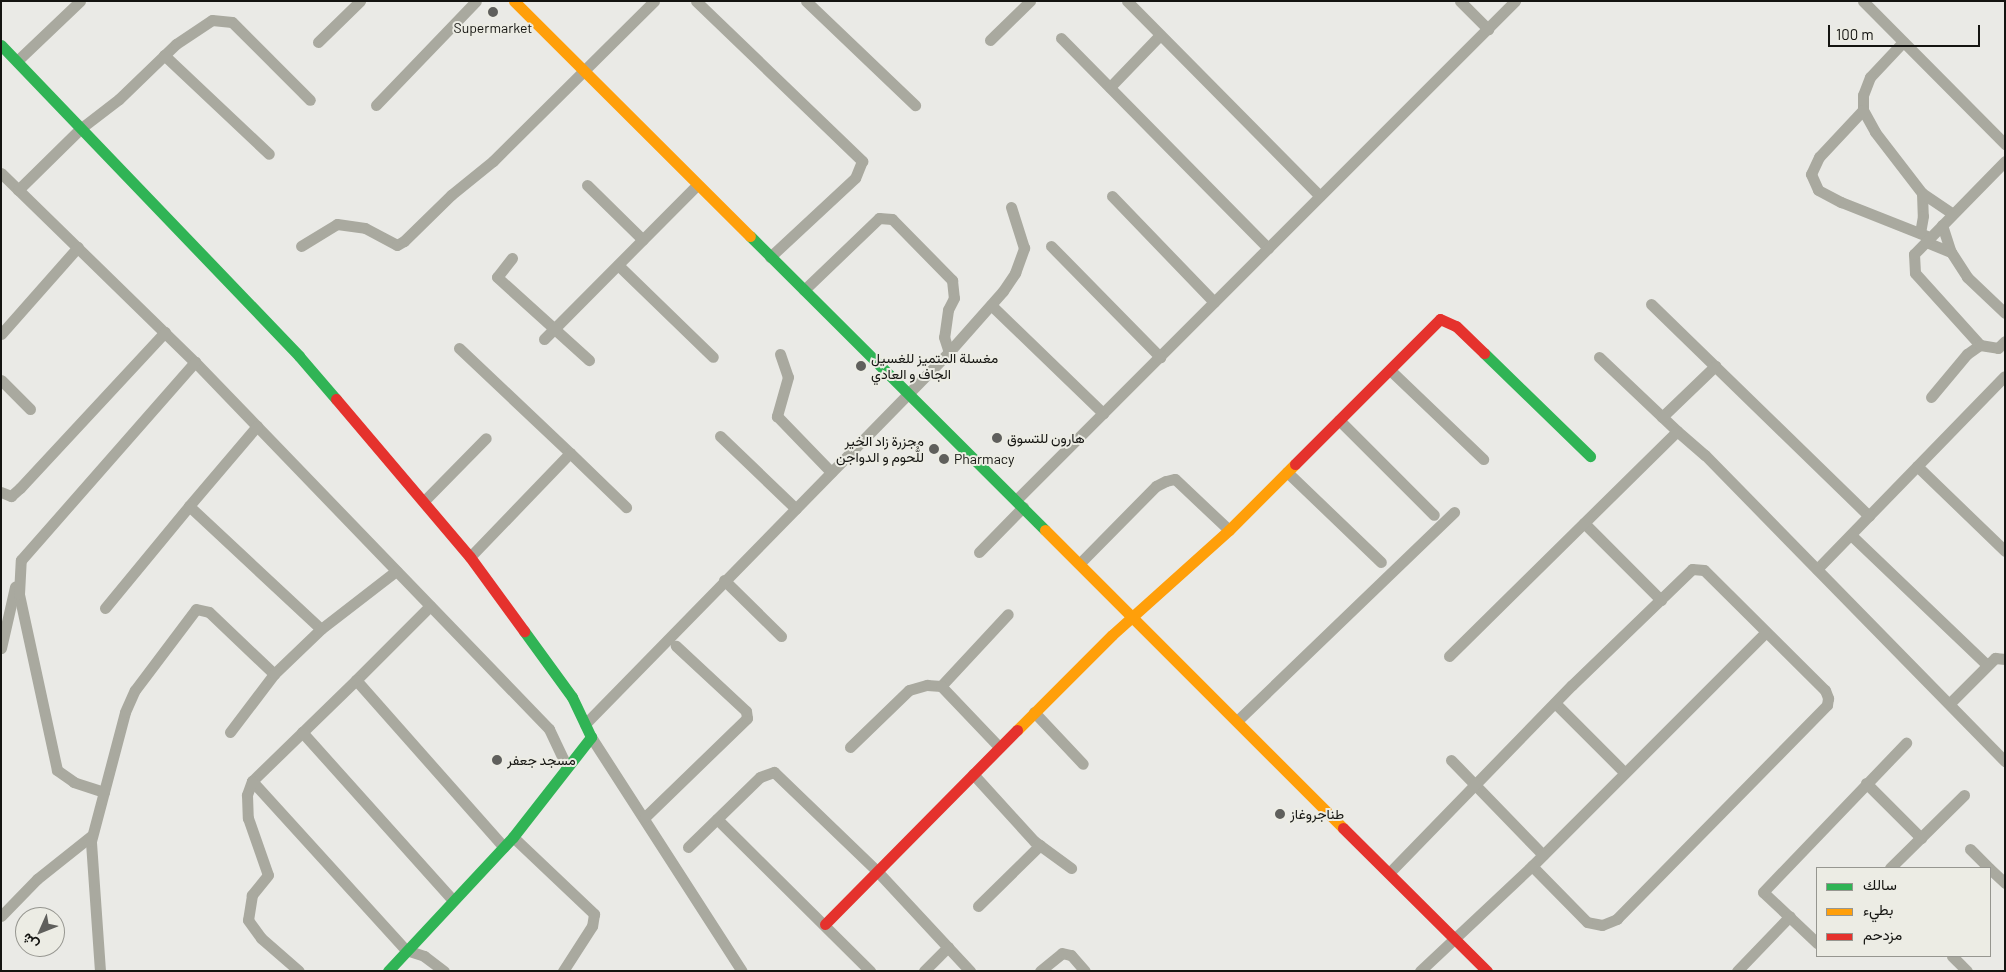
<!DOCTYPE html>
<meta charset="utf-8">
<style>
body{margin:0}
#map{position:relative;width:2006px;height:972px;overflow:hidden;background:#eaeae6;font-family:Barlow,Vazirmatn,sans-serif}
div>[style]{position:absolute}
.street>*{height:11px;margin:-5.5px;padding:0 5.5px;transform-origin:5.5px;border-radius:5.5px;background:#a9a99f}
.fast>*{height:11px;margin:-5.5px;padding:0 5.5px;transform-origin:5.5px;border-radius:5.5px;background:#30b455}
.slow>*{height:11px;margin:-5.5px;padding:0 5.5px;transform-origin:5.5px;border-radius:5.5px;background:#ff9f0a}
.jam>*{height:11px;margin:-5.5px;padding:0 5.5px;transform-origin:5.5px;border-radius:5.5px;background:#e5322d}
.dots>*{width:14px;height:14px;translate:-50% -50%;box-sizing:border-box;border:2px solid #ecece4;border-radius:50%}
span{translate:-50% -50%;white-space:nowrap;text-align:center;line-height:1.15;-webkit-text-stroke:4px #ecece4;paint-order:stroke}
.poi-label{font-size:14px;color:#141411}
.left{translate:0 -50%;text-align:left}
.right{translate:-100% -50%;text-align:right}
.frame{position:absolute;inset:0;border:2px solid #141411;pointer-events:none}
.legend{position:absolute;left:1816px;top:867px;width:175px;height:90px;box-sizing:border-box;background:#ecece4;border:1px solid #969690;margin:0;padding:6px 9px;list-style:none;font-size:15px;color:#141411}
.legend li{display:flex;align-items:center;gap:10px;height:25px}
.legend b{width:25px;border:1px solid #969690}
.north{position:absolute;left:15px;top:907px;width:50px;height:50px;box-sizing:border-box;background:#ecece4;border:1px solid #969690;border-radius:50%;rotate:226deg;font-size:14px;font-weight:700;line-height:20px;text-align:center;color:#141411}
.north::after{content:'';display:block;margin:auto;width:18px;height:22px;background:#5f5f5c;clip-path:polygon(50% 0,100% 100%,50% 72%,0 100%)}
.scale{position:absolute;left:1828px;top:25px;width:152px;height:22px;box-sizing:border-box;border:2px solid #141411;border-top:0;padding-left:6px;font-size:15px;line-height:18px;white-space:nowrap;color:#141411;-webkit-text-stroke:4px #ecece4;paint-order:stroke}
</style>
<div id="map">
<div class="street">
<i style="left:696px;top:1px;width:231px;rotate:43.9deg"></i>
<i style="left:862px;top:161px;width:18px;rotate:112deg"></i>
<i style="left:855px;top:178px;width:116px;rotate:137.1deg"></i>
<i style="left:806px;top:1px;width:151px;rotate:43.7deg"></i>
<i style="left:1127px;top:1px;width:274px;rotate:45.3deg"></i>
<i style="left:1460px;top:1px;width:40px;rotate:45deg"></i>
<i style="left:1863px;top:1px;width:202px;rotate:45.2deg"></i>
<i style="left:1061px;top:38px;width:295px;rotate:45.4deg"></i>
<i style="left:990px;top:40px;width:56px;rotate:-44.3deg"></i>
<i style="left:318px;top:42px;width:59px;rotate:-44.3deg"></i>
<i style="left:1903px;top:42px;width:48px;rotate:133.3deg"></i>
<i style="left:1870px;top:77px;width:19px;rotate:111deg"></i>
<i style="left:1863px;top:95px;width:15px;rotate:90deg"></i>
<i style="left:1863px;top:110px;width:25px;rotate:61deg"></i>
<i style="left:1875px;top:132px;width:77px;rotate:52.4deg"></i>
<i style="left:1922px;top:193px;width:23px;rotate:88deg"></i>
<i style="left:1923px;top:216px;width:17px;rotate:100deg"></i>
<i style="left:164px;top:55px;width:144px;rotate:43.3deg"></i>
<i style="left:17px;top:61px;width:87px;rotate:-43.6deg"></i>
<i style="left:1110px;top:87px;width:72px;rotate:-46.1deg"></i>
<i style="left:376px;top:105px;width:144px;rotate:-46.1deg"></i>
<i style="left:1863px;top:110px;width:64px;rotate:133.1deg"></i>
<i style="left:1819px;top:157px;width:19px;rotate:115deg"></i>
<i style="left:1811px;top:174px;width:17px;rotate:66deg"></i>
<i style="left:1818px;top:190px;width:26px;rotate:28deg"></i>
<i style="left:1841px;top:202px;width:92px;rotate:21.6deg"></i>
<i style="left:1px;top:173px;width:271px;rotate:44.3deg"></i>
<i style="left:195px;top:362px;width:510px;rotate:46.03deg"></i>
<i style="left:549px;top:729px;width:42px;rotate:64.7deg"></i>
<i style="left:587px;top:185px;width:78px;rotate:44.5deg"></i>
<i style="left:18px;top:190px;width:87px;rotate:-44.5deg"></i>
<i style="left:80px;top:129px;width:49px;rotate:-37.6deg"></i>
<i style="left:119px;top:99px;width:79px;rotate:-44deg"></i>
<i style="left:176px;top:44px;width:43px;rotate:-33.7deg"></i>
<i style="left:212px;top:20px;width:20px;rotate:6deg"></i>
<i style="left:232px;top:22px;width:110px;rotate:45deg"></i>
<i style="left:1922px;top:193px;width:37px;rotate:34deg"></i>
<i style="left:1112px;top:196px;width:147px;rotate:46.1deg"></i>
<i style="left:1942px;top:225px;width:28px;rotate:72deg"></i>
<i style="left:1951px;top:252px;width:30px;rotate:57deg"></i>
<i style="left:1967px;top:277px;width:52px;rotate:43.5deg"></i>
<i style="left:1926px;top:242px;width:27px;rotate:22deg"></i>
<i style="left:301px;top:246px;width:42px;rotate:-31.4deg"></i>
<i style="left:337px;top:224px;width:28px;rotate:8deg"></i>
<i style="left:365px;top:228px;width:36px;rotate:28deg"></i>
<i style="left:397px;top:245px;width:8px;rotate:-30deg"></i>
<i style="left:404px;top:241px;width:66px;rotate:-44.4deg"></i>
<i style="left:451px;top:195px;width:54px;rotate:-39deg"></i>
<i style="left:493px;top:161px;width:227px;rotate:-44.8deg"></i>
<i style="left:1051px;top:246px;width:156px;rotate:45.5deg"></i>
<i style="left:512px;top:258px;width:24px;rotate:128deg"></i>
<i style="left:497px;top:277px;width:124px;rotate:42.1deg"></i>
<i style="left:618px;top:265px;width:132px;rotate:44.1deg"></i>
<i style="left:804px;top:290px;width:104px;rotate:-43.8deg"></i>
<i style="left:879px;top:218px;width:13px;rotate:4deg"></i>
<i style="left:892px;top:219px;width:86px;rotate:45.5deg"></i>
<i style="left:952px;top:280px;width:18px;rotate:84deg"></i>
<i style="left:954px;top:298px;width:13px;rotate:117deg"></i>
<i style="left:948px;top:310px;width:27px;rotate:98deg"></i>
<i style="left:944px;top:337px;width:16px;rotate:72deg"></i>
<i style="left:1651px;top:304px;width:304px;rotate:44.2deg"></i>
<i style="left:991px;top:305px;width:156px;rotate:44deg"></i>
<i style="left:1px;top:334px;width:116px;rotate:-48.5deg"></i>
<i style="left:544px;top:339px;width:217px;rotate:-45.2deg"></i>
<i style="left:1980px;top:345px;width:97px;rotate:-132.1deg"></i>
<i style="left:1915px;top:273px;width:19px;rotate:-93deg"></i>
<i style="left:1914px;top:254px;width:130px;rotate:-45.6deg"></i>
<i style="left:459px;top:348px;width:153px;rotate:43.4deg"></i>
<i style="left:570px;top:453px;width:144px;rotate:133.9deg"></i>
<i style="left:780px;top:354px;width:24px;rotate:71deg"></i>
<i style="left:788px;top:377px;width:41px;rotate:105.8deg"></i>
<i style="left:777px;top:416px;width:78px;rotate:46deg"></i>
<i style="left:1599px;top:357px;width:108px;rotate:43.5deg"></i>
<i style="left:1390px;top:370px;width:129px;rotate:43.7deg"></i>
<i style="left:1px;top:380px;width:41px;rotate:45deg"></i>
<i style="left:1931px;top:397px;width:56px;rotate:-50.1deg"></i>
<i style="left:1967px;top:354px;width:16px;rotate:-35deg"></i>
<i style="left:1980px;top:345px;width:18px;rotate:9deg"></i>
<i style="left:1998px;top:348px;width:10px;rotate:-45deg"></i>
<i style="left:1662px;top:417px;width:74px;rotate:-43.9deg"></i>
<i style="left:1339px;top:420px;width:134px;rotate:45deg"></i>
<i style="left:257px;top:426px;width:105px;rotate:130.4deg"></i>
<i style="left:189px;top:506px;width:180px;rotate:43deg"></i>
<i style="left:321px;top:629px;width:95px;rotate:-37.7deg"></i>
<i style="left:720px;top:436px;width:105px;rotate:43.8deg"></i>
<i style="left:570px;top:453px;width:78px;rotate:44deg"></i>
<i style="left:1917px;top:466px;width:122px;rotate:44deg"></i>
<i style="left:1287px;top:472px;width:130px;rotate:43.8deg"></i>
<i style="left:1px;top:492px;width:11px;rotate:22deg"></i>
<i style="left:11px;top:496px;width:12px;rotate:-42deg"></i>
<i style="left:20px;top:488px;width:213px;rotate:-47.1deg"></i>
<i style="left:1016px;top:500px;width:706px;rotate:-45deg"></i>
<i style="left:424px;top:501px;width:88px;rotate:-45.5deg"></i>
<i style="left:1584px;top:523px;width:109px;rotate:45deg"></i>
<i style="left:1851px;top:535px;width:188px;rotate:43.7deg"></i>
<i style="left:979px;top:552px;width:63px;rotate:-45.6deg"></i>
<i style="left:1080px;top:563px;width:108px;rotate:-45.4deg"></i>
<i style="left:1156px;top:486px;width:11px;rotate:-27deg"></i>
<i style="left:1166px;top:481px;width:9px;rotate:-13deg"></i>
<i style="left:1175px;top:479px;width:74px;rotate:43.4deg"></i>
<i style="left:1817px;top:569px;width:269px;rotate:-45.8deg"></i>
<i style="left:724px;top:580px;width:80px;rotate:44.5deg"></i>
<i style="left:430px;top:606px;width:105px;rotate:135deg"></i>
<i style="left:356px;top:680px;width:223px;rotate:48.5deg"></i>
<i style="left:105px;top:608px;width:132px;rotate:-50.5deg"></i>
<i style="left:1px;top:648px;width:63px;rotate:-77.1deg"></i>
<i style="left:1449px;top:656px;width:320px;rotate:-44.6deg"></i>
<i style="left:1677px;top:431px;width:37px;rotate:41deg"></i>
<i style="left:1705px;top:455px;width:429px;rotate:45.6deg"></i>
<i style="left:356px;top:680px;width:145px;rotate:135.8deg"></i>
<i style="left:252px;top:781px;width:229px;rotate:47.7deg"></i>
<i style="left:406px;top:950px;width:19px;rotate:18deg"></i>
<i style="left:424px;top:956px;width:25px;rotate:37deg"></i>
<i style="left:941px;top:686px;width:98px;rotate:-47.1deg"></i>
<i style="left:1555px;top:703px;width:98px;rotate:45deg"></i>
<i style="left:1950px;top:703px;width:64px;rotate:-45deg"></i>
<i style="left:1995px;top:658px;width:10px;rotate:6deg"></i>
<i style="left:1034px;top:712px;width:71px;rotate:46.7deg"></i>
<i style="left:1238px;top:720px;width:300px;rotate:-43.9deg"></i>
<i style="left:585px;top:724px;width:520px;rotate:-45.62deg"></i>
<i style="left:949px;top:352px;width:81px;rotate:-48.5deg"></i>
<i style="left:1003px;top:291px;width:22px;rotate:-56deg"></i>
<i style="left:1015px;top:273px;width:27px;rotate:-70deg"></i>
<i style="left:1024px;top:248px;width:43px;rotate:-107.6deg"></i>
<i style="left:230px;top:732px;width:73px;rotate:-52.8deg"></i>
<i style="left:302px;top:732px;width:226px;rotate:48.1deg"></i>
<i style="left:591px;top:737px;width:278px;rotate:57.2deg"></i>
<i style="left:850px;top:747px;width:82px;rotate:-44deg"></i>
<i style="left:909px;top:690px;width:19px;rotate:-16deg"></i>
<i style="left:927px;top:685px;width:14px;rotate:4deg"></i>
<i style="left:941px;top:686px;width:84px;rotate:46.4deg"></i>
<i style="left:1451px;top:760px;width:132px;rotate:45.9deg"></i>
<i style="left:973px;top:774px;width:91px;rotate:47.7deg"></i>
<i style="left:1034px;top:841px;width:46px;rotate:36.1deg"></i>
<i style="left:252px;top:781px;width:15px;rotate:110deg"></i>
<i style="left:247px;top:795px;width:23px;rotate:88deg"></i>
<i style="left:248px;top:818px;width:60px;rotate:70.7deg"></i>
<i style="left:268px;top:875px;width:26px;rotate:129deg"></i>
<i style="left:252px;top:895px;width:25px;rotate:99deg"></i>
<i style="left:248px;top:920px;width:22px;rotate:54deg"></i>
<i style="left:261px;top:938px;width:50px;rotate:41deg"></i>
<i style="left:1866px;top:783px;width:78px;rotate:45deg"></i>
<i style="left:104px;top:792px;width:32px;rotate:-162deg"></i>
<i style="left:74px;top:782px;width:21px;rotate:-145deg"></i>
<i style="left:57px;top:770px;width:180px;rotate:-102.2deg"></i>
<i style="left:19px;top:594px;width:34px;rotate:-87deg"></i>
<i style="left:21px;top:560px;width:264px;rotate:-48.7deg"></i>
<i style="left:645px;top:817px;width:142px;rotate:-44.1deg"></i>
<i style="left:747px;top:718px;width:7px;rotate:-98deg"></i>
<i style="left:746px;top:711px;width:96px;rotate:-137.1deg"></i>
<i style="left:717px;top:819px;width:216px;rotate:44.8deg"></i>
<i style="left:513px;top:837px;width:112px;rotate:43.5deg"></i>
<i style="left:594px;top:914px;width:12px;rotate:99deg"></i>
<i style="left:592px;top:926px;width:54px;rotate:122.8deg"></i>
<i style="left:688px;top:847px;width:100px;rotate:-44.2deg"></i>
<i style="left:760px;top:777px;width:15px;rotate:-20deg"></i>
<i style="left:774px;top:772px;width:143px;rotate:43.9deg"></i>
<i style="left:877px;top:871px;width:137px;rotate:47.1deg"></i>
<i style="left:1970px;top:849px;width:27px;rotate:45deg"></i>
<i style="left:1890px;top:868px;width:104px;rotate:-44.6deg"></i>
<i style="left:1990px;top:869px;width:21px;rotate:43deg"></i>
<i style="left:1389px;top:873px;width:262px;rotate:-45.8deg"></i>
<i style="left:1572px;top:685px;width:167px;rotate:-44deg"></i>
<i style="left:1692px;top:569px;width:12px;rotate:5deg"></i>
<i style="left:1704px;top:570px;width:170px;rotate:44.8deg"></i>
<i style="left:1825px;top:690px;width:9px;rotate:69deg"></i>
<i style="left:1828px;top:698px;width:7px;rotate:98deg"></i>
<i style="left:1827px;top:705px;width:300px;rotate:134.5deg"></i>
<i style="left:1617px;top:919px;width:16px;rotate:158deg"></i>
<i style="left:1602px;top:925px;width:15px;rotate:-169deg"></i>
<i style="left:1587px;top:922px;width:78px;rotate:-134.5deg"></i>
<i style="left:978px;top:906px;width:87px;rotate:-44.5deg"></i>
<i style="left:1px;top:916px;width:52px;rotate:-45.8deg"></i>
<i style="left:37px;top:879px;width:69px;rotate:-38.5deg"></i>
<i style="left:1817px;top:943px;width:74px;rotate:-136.6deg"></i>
<i style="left:1763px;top:892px;width:207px;rotate:-46.2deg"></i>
<i style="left:1952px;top:956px;width:21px;rotate:45deg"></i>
<i style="left:100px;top:971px;width:130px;rotate:-94deg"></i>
<i style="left:91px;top:841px;width:133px;rotate:-75.2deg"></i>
<i style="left:125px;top:712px;width:24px;rotate:-66deg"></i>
<i style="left:135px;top:690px;width:101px;rotate:-53deg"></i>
<i style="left:196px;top:609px;width:13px;rotate:13deg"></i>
<i style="left:209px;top:612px;width:90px;rotate:43.6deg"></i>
<i style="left:274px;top:674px;width:65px;rotate:-43.8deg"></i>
<i style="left:924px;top:971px;width:34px;rotate:-45deg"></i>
<i style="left:1040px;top:971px;width:28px;rotate:-39deg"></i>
<i style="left:1062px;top:953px;width:9px;rotate:13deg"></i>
<i style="left:1071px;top:955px;width:21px;rotate:49deg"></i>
<i style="left:1420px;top:971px;width:154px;rotate:-43.2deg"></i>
<i style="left:1532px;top:866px;width:330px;rotate:-45deg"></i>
<i style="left:1737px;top:971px;width:76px;rotate:-46.1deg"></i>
</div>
<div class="fast">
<i style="left:1px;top:45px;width:431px;rotate:46.2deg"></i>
<i style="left:299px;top:356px;width:57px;rotate:49.3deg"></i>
<i style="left:750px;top:236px;width:416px;rotate:44.9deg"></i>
<i style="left:1484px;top:353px;width:148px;rotate:44.2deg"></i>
<i style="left:388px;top:971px;width:183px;rotate:-47deg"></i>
<i style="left:513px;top:837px;width:127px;rotate:-52deg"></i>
<i style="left:591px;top:737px;width:44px;rotate:-115.4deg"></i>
<i style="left:572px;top:697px;width:82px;rotate:-126deg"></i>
</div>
<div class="slow">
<i style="left:514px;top:1px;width:333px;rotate:44.9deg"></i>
<i style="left:1045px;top:530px;width:421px;rotate:45deg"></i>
<i style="left:1017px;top:730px;width:134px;rotate:-45deg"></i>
<i style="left:1112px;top:635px;width:157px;rotate:-41.9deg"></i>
<i style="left:1229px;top:530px;width:93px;rotate:-45deg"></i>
</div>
<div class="jam">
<i style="left:336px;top:399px;width:207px;rotate:49.7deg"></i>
<i style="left:470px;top:557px;width:92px;rotate:53.9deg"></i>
<i style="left:1295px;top:464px;width:205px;rotate:-45deg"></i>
<i style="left:1440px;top:319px;width:17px;rotate:24deg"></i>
<i style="left:1456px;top:326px;width:39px;rotate:44deg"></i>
<i style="left:1343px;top:828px;width:203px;rotate:44.8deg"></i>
<i style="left:825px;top:924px;width:273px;rotate:-45.3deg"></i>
</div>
<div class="dots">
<i style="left:493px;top:12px;background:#5f5f5c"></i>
<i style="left:861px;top:366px;background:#5f5f5c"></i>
<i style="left:997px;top:438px;background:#5f5f5c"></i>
<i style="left:934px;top:449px;background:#5f5f5c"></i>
<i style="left:944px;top:459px;background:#5f5f5c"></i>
<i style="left:497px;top:760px;background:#5f5f5c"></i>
<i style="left:1280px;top:814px;background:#5f5f5c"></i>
</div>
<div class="poi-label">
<span style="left:493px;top:28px">Supermarket</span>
<span class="left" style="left:871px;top:366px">مغسلة المتميز للغسيل<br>الجاف و العادي</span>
<span class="left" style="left:1007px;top:438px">هارون للتسوق</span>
<span class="right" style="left:924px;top:449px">مجزرة زاد الخير<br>للُّحوم و الدواجن</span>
<span class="left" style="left:954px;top:459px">Pharmacy</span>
<span class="left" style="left:507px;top:760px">مسجد جعفر</span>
<span class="left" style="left:1290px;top:814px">طناجروغاز</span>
</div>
<div class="frame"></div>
<ul class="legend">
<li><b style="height:6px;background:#30b455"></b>سالك</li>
<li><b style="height:6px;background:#ff9f0a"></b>بطيء</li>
<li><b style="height:6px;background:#e5322d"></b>مزدحم</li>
</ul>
<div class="north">ش</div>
<div class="scale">100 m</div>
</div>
